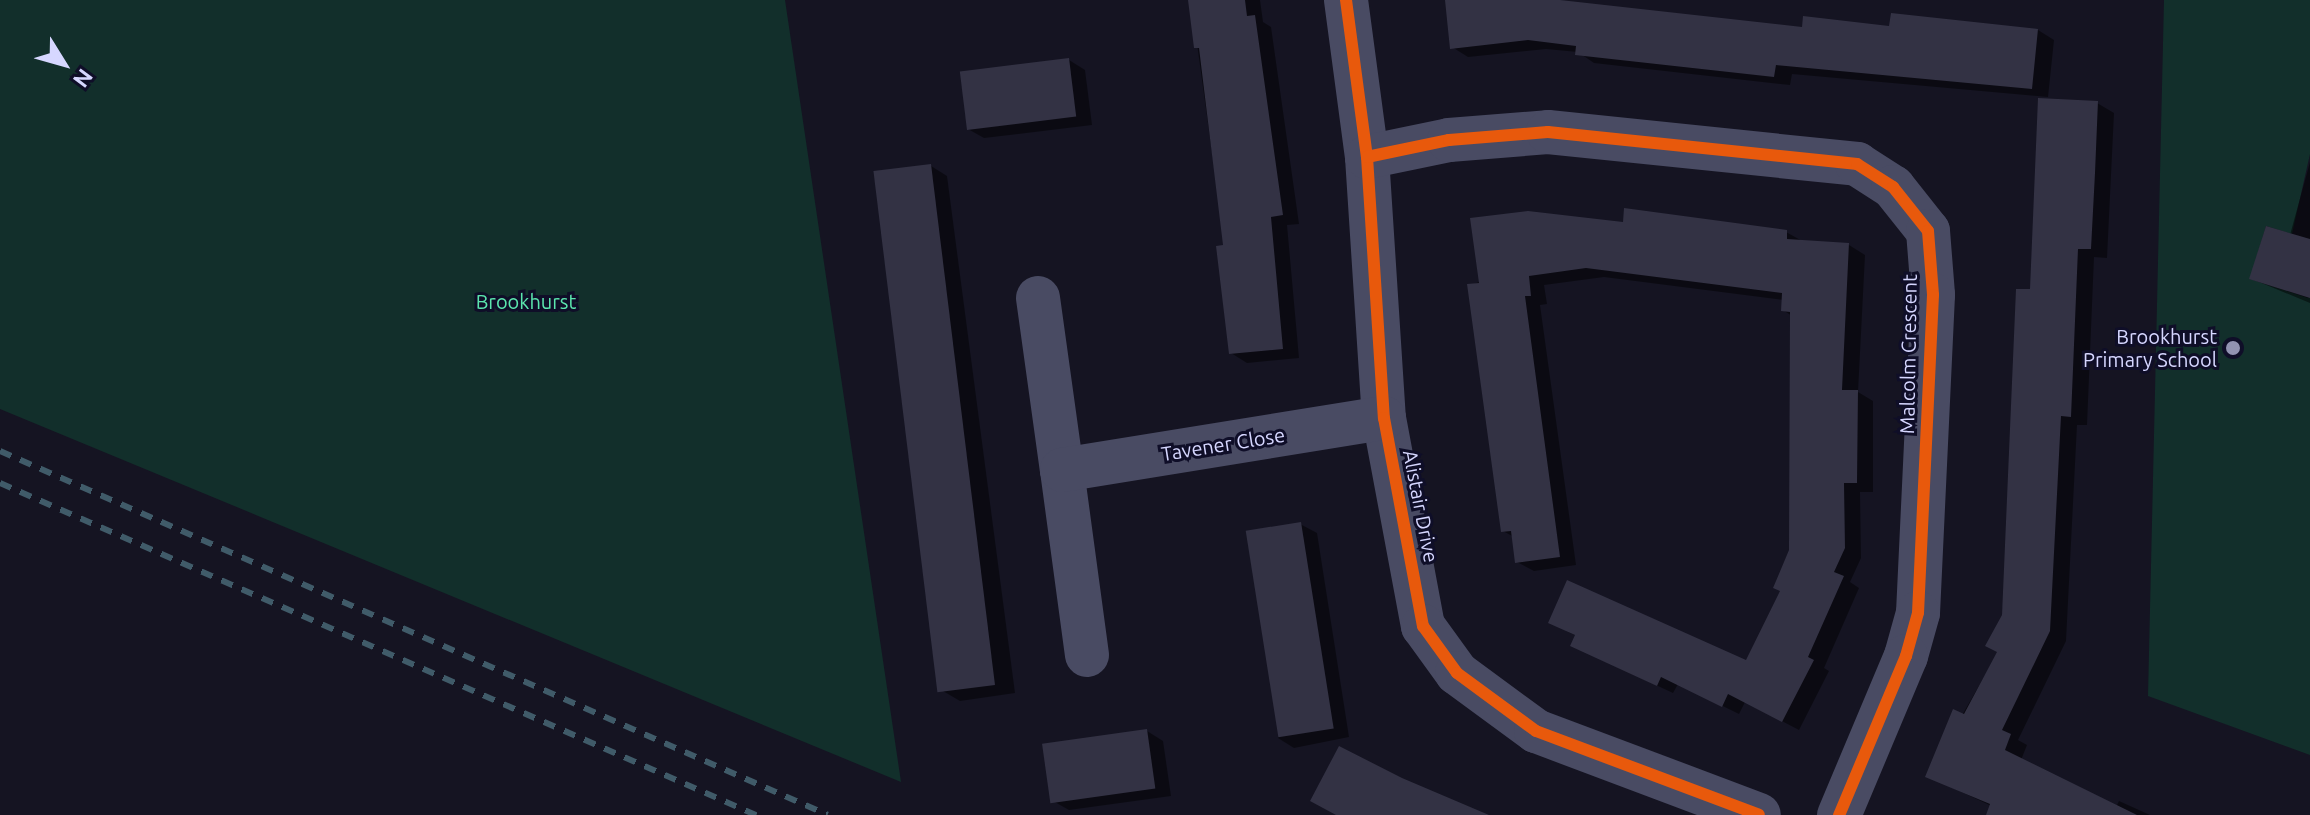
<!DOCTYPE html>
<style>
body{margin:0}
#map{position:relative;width:2310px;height:815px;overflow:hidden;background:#151422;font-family:Ubuntu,sans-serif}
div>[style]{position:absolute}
.green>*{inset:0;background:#122f2b}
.shadow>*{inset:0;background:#0007}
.building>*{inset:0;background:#333244;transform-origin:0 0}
.minor>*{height:44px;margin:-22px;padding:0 22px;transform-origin:22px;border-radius:22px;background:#494b63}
.rail>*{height:6px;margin-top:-3px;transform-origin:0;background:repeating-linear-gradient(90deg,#405b69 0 12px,transparent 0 22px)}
.cycleway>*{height:12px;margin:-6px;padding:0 6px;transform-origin:6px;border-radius:6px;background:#e8590c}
.dots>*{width:22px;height:22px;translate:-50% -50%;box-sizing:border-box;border:4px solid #0f0e28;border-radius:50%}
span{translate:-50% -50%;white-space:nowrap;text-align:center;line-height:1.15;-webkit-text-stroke:6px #0f0e28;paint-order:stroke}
.park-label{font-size:20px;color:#5be6ae}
.poi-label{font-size:20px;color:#d6d7ff}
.right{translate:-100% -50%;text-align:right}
.street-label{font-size:20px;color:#d6d7ff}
.north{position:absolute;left:24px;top:24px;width:80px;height:80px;-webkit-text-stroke:6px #0f0e28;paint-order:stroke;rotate:127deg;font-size:22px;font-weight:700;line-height:32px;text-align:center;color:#d6d7ff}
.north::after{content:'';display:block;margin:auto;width:28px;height:36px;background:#d6d7ff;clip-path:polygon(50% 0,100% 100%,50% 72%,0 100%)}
</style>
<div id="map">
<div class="green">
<i style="clip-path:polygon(0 0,785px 0,901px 782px,0 409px)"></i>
<i style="clip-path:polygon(2164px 0,2310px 0,2310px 154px,2292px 234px,2266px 226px,2250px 279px,2308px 298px,2310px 294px,2310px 755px,2148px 696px)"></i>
</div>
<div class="shadow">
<i style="clip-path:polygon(1191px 0,1260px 0,1263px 22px,1271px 27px,1299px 224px,1287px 225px,1299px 358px,1247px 363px,1231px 353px,1225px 247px)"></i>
<i style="clip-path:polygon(1447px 0,1545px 0,1804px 29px,2038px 30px,2054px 40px,2048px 97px,1792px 74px,1790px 85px,1594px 63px,1578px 52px,1546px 49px,1468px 57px,1452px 47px)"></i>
<i style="clip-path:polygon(1069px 60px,1085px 70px,1092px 125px,984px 138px,968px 129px)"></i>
<i style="clip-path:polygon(2097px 103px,2114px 113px,2107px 258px,2094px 257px,2087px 425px,2077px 425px,2066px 641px,2018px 740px,2027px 745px,2021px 760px,2116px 807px,2119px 801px,2150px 815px,2011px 815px,1927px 776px,1999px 651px,2031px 291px)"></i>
<i style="clip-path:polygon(2310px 162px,2310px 303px,2252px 279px,2290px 235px)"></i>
<i style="clip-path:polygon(931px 166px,947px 176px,1015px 693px,960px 701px,943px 691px)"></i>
<i style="clip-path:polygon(1624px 224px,1786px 232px,1804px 242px,1849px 245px,1865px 255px,1858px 392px,1873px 401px,1873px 492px,1860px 492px,1861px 558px,1850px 582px,1859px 588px,1824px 668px,1829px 671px,1799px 730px,1745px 702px,1739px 714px,1678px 684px,1673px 693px,1572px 646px,1577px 636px,1566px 631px,1747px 663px,1783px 591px,1791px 551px,1792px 316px,1783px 310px,1784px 300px,1604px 277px,1544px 285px,1547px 304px,1540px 305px,1576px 565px,1534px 571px,1517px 562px,1514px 537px,1503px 531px,1469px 286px)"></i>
<i style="clip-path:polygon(1300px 524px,1317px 533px,1349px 737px,1294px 748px,1278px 738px)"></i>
<i style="clip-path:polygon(1147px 731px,1163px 741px,1171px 796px,1069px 810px,1053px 801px)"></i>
</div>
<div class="building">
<i style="clip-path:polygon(1188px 0,1245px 0,1247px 16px,1255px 15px,1283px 215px,1271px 217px,1283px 349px,1229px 354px,1216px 246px,1223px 245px,1199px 48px,1194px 48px)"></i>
<i style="clip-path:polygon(1445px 0,1560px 0,1802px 27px,1803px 16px,1889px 26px,1891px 13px,2038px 29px,2032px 89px,1776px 65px,1774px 77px,1575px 55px,1576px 46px,1528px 40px,1450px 49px)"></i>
<i style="left:1069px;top:58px;width:59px;height:110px;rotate:83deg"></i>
<i style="clip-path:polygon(2038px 98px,2098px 101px,2095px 173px,2091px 249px,2078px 249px,2071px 417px,2061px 416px,2050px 631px,2002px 730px,2011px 734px,2005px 750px,2137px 815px,1986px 815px,1990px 804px,1925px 777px,1953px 709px,1964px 714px,1997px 652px,1985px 646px,2002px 615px,2016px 289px,2030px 289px)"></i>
<i style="left:931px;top:164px;width:525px;height:58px;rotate:83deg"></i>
<i style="clip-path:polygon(1624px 208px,1787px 230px,1787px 239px,1849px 243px,1842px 390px,1858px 390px,1857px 483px,1844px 483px,1845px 548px,1834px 572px,1844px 576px,1808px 657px,1814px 660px,1782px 722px,1728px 694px,1722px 707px,1661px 677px,1657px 686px,1570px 646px,1575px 635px,1548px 623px,1567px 580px,1746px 660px,1780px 591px,1773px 588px,1789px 550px,1790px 312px,1781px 311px,1782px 293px,1586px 268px,1529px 276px,1531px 296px,1525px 296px,1560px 557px,1515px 563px,1511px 531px,1501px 532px,1467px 284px,1479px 283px,1470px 218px,1528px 211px,1623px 222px)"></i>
<i style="clip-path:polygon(2266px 226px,2310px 239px,2310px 298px,2249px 279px)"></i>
<i style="left:1301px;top:522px;width:209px;height:56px;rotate:81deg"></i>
<i style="left:1147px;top:729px;width:60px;height:106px;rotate:82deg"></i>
<i style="clip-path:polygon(1339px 746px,1402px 778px,1489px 815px,1336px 815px,1310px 801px)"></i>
</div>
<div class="minor">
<i style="left:1346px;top:0;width:158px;rotate:82.4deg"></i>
<i style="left:1367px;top:157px;width:262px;rotate:86.3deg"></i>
<i style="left:1384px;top:418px;width:212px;rotate:79.4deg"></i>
<i style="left:1423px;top:626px;width:58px;rotate:54.1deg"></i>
<i style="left:1457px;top:673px;width:98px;rotate:36.3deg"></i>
<i style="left:1536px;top:731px;width:238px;rotate:20.6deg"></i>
<i style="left:1367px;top:157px;width:84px;rotate:-11.7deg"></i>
<i style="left:1449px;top:140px;width:99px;rotate:-4.6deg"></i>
<i style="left:1548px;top:132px;width:311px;rotate:5.9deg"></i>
<i style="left:1857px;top:164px;width:43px;rotate:32.6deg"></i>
<i style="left:1893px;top:187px;width:56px;rotate:51.5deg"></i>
<i style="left:1928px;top:231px;width:64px;rotate:85.5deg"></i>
<i style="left:1933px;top:295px;width:318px;rotate:92.7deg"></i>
<i style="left:1918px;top:613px;width:45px;rotate:105.6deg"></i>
<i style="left:1906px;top:656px;width:173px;rotate:112.8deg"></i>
<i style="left:1038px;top:298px;width:174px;rotate:82.1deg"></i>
<i style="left:1087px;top:655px;width:187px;rotate:-97.7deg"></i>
<i style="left:1062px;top:470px;width:326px;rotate:-9.2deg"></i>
</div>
<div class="rail">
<i style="left:0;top:451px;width:904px;rotate:23.73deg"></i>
<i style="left:0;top:483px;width:826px;rotate:23.71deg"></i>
</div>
<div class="cycleway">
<i style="left:1346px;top:0;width:158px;rotate:82.4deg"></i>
<i style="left:1367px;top:157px;width:262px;rotate:86.3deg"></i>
<i style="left:1384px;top:418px;width:212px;rotate:79.4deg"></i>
<i style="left:1423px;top:626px;width:58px;rotate:54.1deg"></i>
<i style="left:1457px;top:673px;width:98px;rotate:36.3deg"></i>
<i style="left:1536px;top:731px;width:238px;rotate:20.6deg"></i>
<i style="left:1367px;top:157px;width:84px;rotate:-11.7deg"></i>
<i style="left:1449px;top:140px;width:99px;rotate:-4.6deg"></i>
<i style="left:1548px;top:132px;width:311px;rotate:5.9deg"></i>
<i style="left:1857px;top:164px;width:43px;rotate:32.6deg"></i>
<i style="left:1893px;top:187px;width:56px;rotate:51.5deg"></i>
<i style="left:1928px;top:231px;width:64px;rotate:85.5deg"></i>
<i style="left:1933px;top:295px;width:318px;rotate:92.7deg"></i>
<i style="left:1918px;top:613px;width:45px;rotate:105.6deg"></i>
<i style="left:1906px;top:656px;width:173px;rotate:112.8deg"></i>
</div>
<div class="dots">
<i style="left:2233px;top:348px;background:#9293b2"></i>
</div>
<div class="park-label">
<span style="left:526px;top:301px">Brookhurst</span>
</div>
<div class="poi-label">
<span class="right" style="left:2217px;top:348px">Brookhurst<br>Primary School</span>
</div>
<div class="street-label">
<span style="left:1908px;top:354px;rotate:-89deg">Malcolm Crescent</span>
<span style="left:1223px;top:444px;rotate:-9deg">Tavener Close</span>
<span style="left:1421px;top:506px;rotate:79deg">Alistair Drive</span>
</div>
<div class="north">N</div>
</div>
